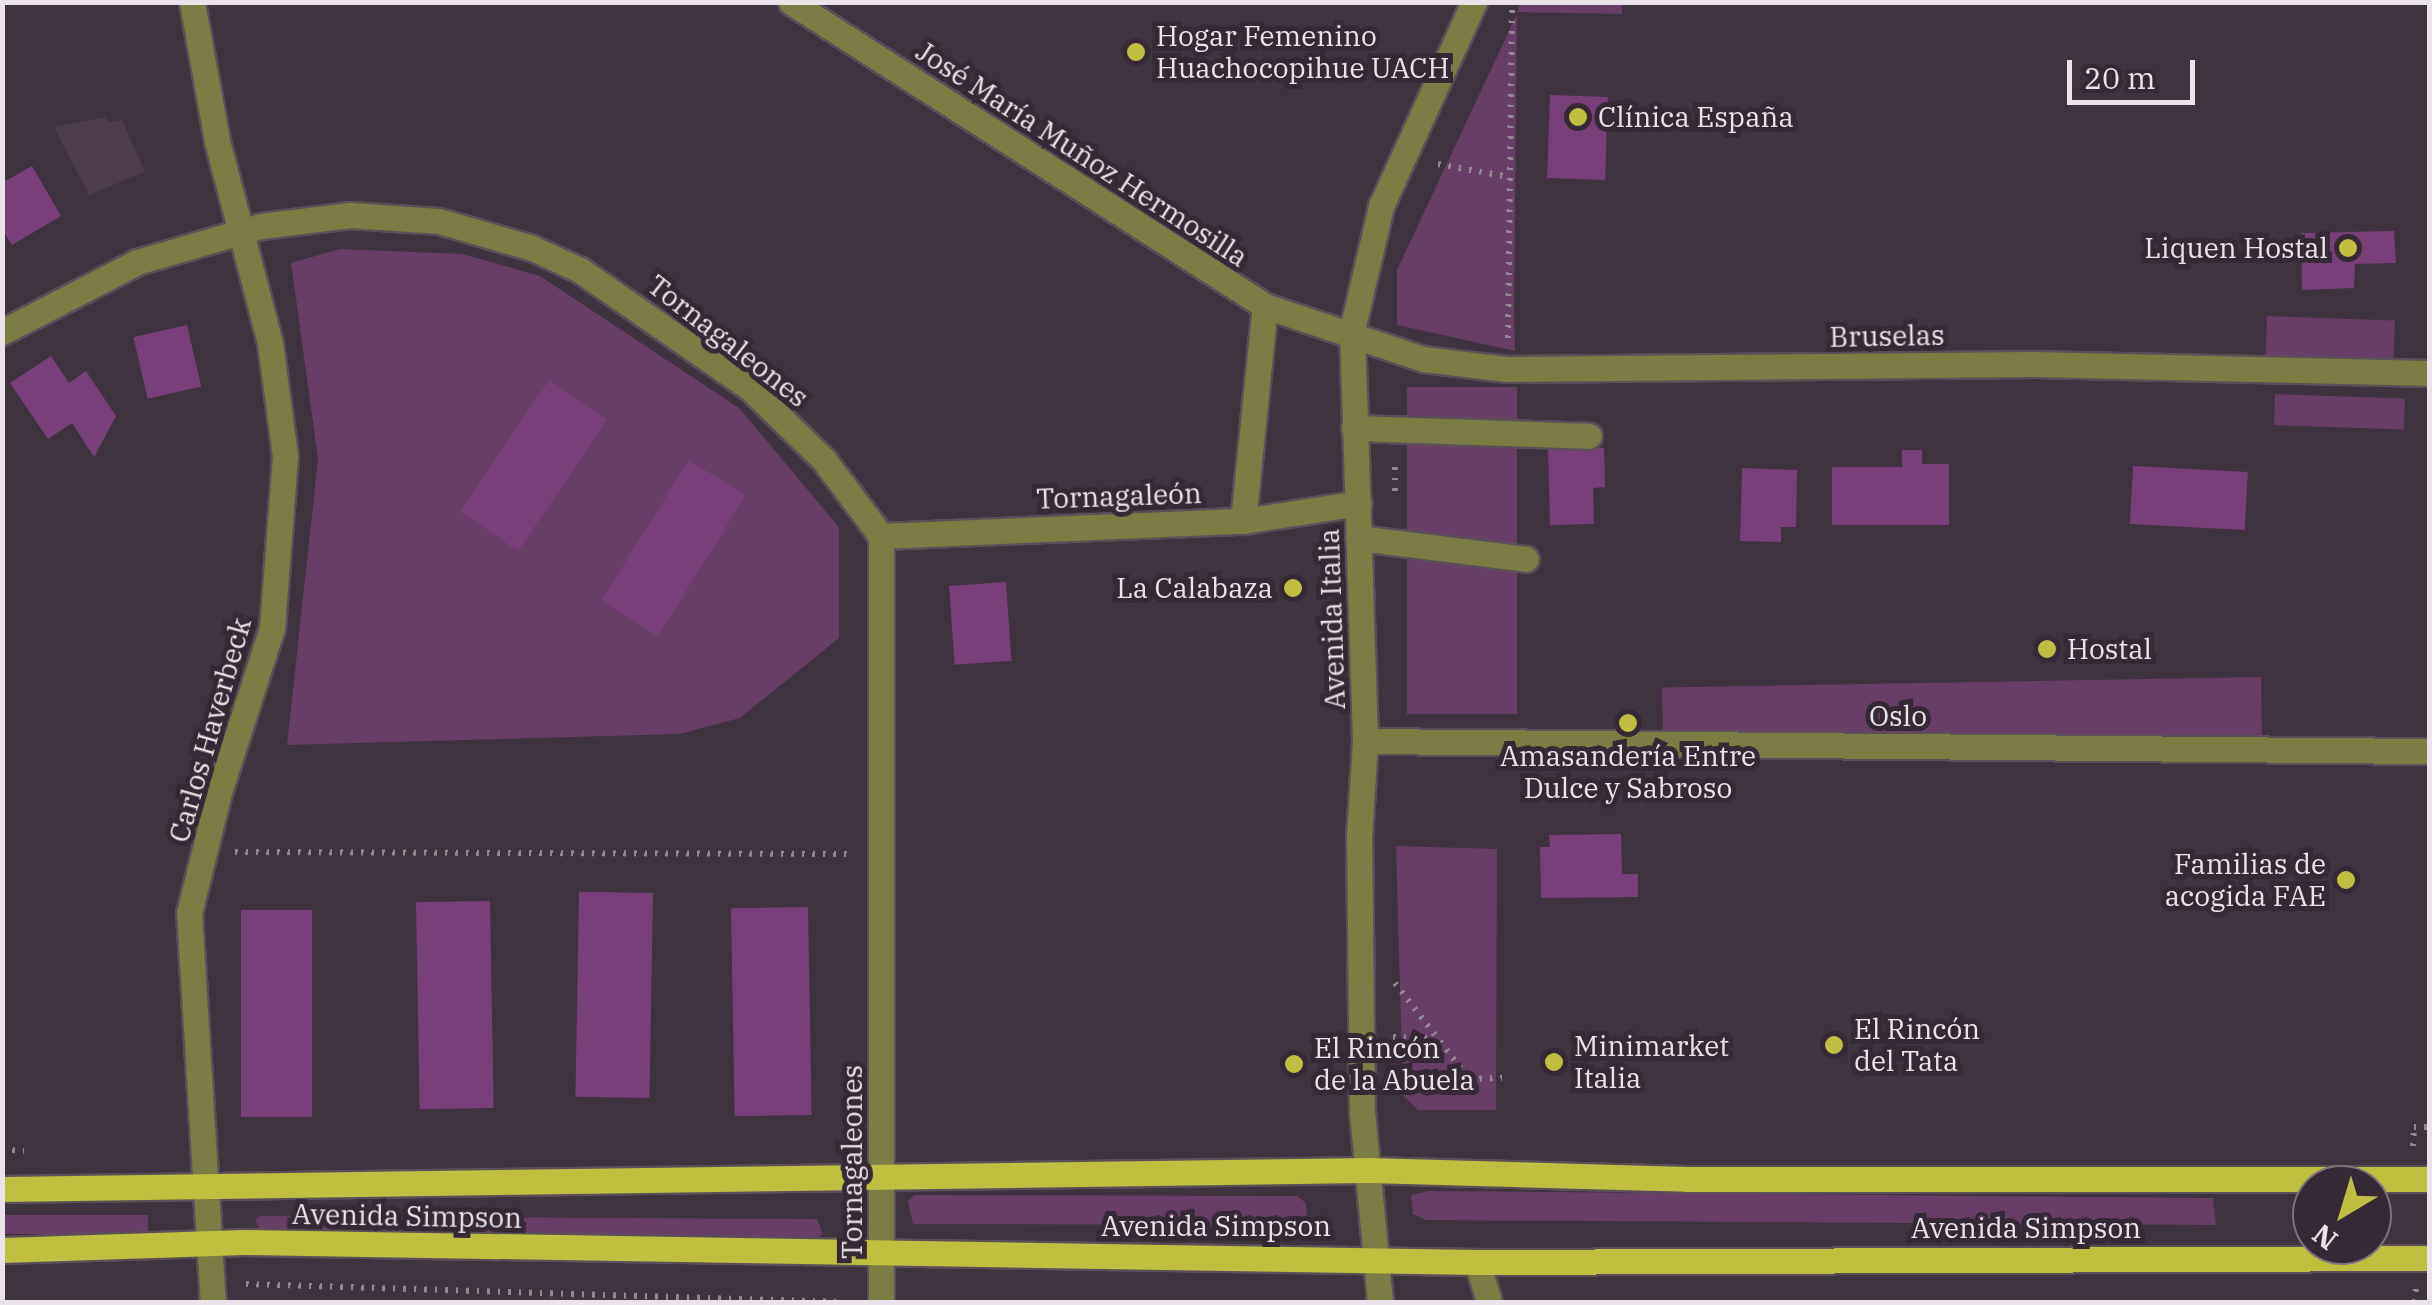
<!DOCTYPE html>
<meta charset="utf-8">
<style>
body{margin:0}
#map{position:relative;width:2432px;height:1305px;overflow:hidden;background:#3f333f;font-family:"IBM Plex Serif",serif}
div>[style]{position:absolute}
.built>*{inset:0;background:#4e3d4d}
.green>*{inset:0;background:#663e66;transform-origin:0 0}
.building>*{inset:0;background:#784078;transform-origin:0 0}
.path>*{height:6px;margin-top:-3px;transform-origin:0;background:repeating-linear-gradient(90deg,#918790 0 2.5px,transparent 0 10.5px)}
.roads{filter:drop-shadow(2px 0 #5b4f5a) drop-shadow(-2px 0 #5b4f5a) drop-shadow(0 2px #5b4f5a) drop-shadow(0 -2px #5b4f5a)}
.minor>*{height:25px;margin:-12.5px;padding:0 12.5px;transform-origin:12.5px;border-radius:12.5px;background:#7c7c45}
.major>*{height:25px;margin:-12.5px;padding:0 12.5px;transform-origin:12.5px;border-radius:12.5px;background:#bfbf40}
.dots>*{width:28px;height:28px;translate:-50% -50%;box-sizing:border-box;border:5px solid #352935;border-radius:50%}
span{translate:-50% -50%;white-space:nowrap;text-align:center;line-height:1.15;-webkit-text-stroke:10px #352935;paint-order:stroke}
.poi-label{font-size:28px;color:#ebe3ea}
.left{translate:0 -50%;text-align:left}
.right{translate:-100% -50%;text-align:right}
.street-label{font-size:28px;color:#ebe3ea}
.frame{position:absolute;inset:0;border:5px solid #ebe3ea;pointer-events:none}
.north{position:absolute;left:2292px;top:1165px;width:100px;height:100px;box-sizing:border-box;background:#352935;border:2px solid #7e737d;border-radius:50%;rotate:218deg;font-size:28px;font-weight:700;line-height:40px;text-align:center;color:#ebe3ea}
.north::after{content:'';display:block;margin:auto;width:35px;height:45px;background:#bfbe41;clip-path:polygon(50% 0,100% 100%,50% 72%,0 100%)}
.scale{position:absolute;left:2067px;top:60px;width:128px;height:45px;box-sizing:border-box;border:5px solid #ebe3ea;border-top:0;padding-left:12px;font-size:30px;line-height:35px;white-space:nowrap;color:#ebe3ea;-webkit-text-stroke:8px #352935;paint-order:stroke}
</style>
<div id="map">
<div class="built">
<i style="clip-path:polygon(106px 117px,108px 122px,122px 120px,145px 172px,89px 195px,54px 127px)"></i>
</div>
<div class="green">
<i style="clip-path:polygon(1520px 3px,1622px 3px,1622px 14px,1517px 12px)"></i>
<i style="clip-path:polygon(1517px 14px,1514px 311px,1515px 351px,1397px 325px,1397px 270px)"></i>
<i style="clip-path:polygon(340px 249px,463px 254px,540px 276px,739px 408px,839px 527px,839px 638px,740px 718px,680px 734px,287px 745px,318px 459px,291px 263px)"></i>
<i style="left:2267px;top:316px;width:128px;height:45px;rotate:2deg"></i>
<i style="left:1517px;top:387px;width:327px;height:110px;rotate:90deg"></i>
<i style="left:2275px;top:394px;width:130px;height:31px;rotate:2deg"></i>
<i style="left:2261px;top:677px;width:68px;height:599px;rotate:89deg"></i>
<i style="clip-path:polygon(1396px 846px,1497px 849px,1496px 1110px,1418px 1110px,1403px 1096px)"></i>
<i style="clip-path:polygon(1429px 1191px,2213px 1198px,2216px 1225px,1426px 1220px,1413px 1214px,1411px 1195px)"></i>
<i style="clip-path:polygon(914px 1195px,1297px 1196px,1306px 1203px,1307px 1217px,1296px 1225px,913px 1224px,908px 1201px)"></i>
<i style="left:3px;top:1215px;width:145px;height:19px"></i>
<i style="clip-path:polygon(260px 1216px,817px 1219px,823px 1234px,815px 1239px,262px 1233px,255px 1220px)"></i>
</div>
<div class="building">
<i style="left:1550px;top:95px;width:58px;height:83px;rotate:2deg"></i>
<i style="clip-path:polygon(32px 166px,61px 216px,12px 245px,2px 229px,2px 183px)"></i>
<i style="clip-path:polygon(2394px 231px,2396px 263px,2355px 264px,2354px 288px,2302px 290px,2301px 233px)"></i>
<i style="left:187px;top:325px;width:63px;height:55px;rotate:77deg"></i>
<i style="clip-path:polygon(51px 356px,69px 383px,86px 371px,116px 416px,94px 457px,72px 423px,48px 439px,10px 383px)"></i>
<i style="left:549px;top:380px;width:70px;height:159px;rotate:34deg"></i>
<i style="clip-path:polygon(1604px 448px,1605px 487px,1593px 488px,1594px 524px,1550px 525px,1548px 449px)"></i>
<i style="clip-path:polygon(1902px 450px,1922px 450px,1922px 464px,1949px 464px,1949px 525px,1832px 525px,1832px 467px,1902px 467px)"></i>
<i style="left:689px;top:460px;width:67px;height:166px;rotate:32deg"></i>
<i style="left:2133px;top:466px;width:115px;height:58px;rotate:3deg"></i>
<i style="clip-path:polygon(1742px 468px,1797px 470px,1796px 527px,1781px 527px,1781px 542px,1740px 541px)"></i>
<i style="left:1006px;top:582px;width:79px;height:57px;rotate:86deg"></i>
<i style="clip-path:polygon(1621px 834px,1622px 874px,1638px 874px,1638px 897px,1541px 898px,1540px 847px,1550px 847px,1549px 835px)"></i>
<i style="left:653px;top:893px;width:205px;height:74px;rotate:91deg"></i>
<i style="left:490px;top:901px;width:207px;height:74px;rotate:89deg"></i>
<i style="left:808px;top:907px;width:208px;height:77px;rotate:89deg"></i>
<i style="left:241px;top:910px;width:71px;height:207px"></i>
</div>
<div class="path">
<i style="left:1438px;top:164px;width:72px;rotate:10.4deg"></i>
<i style="left:1508px;top:338px;width:332px;rotate:-89.3deg"></i>
<i style="left:1395px;top:491px;width:27px;rotate:-90deg"></i>
<i style="left:235px;top:852px;width:612px;rotate:0.19deg"></i>
<i style="left:1395px;top:983px;width:121px;rotate:52.4deg"></i>
<i style="left:1469px;top:1079px;width:33px;rotate:-2deg"></i>
<i style="left:1393px;top:1037px;width:42px;rotate:1.4deg"></i>
<i style="left:1395px;top:1077px;width:72px;rotate:1.6deg"></i>
<i style="left:2413px;top:1146px;width:19px;rotate:-87deg"></i>
<i style="left:2414px;top:1127px;width:16px"></i>
<i style="left:2px;top:1149px;width:22px;rotate:5deg"></i>
<i style="left:246px;top:1284px;width:595px;rotate:1.73deg"></i>
<i style="left:2415px;top:1302px;width:14px;rotate:-86deg"></i>
</div>
<div class="roads">
<div class="minor">
<i style="left:192px;top:2px;width:141px;rotate:79.8deg"></i>
<i style="left:217px;top:141px;width:209px;rotate:75.3deg"></i>
<i style="left:270px;top:343px;width:114px;rotate:82.4deg"></i>
<i style="left:285px;top:456px;width:172px;rotate:94.3deg"></i>
<i style="left:272px;top:628px;width:172px;rotate:107.9deg"></i>
<i style="left:219px;top:792px;width:125px;rotate:103.9deg"></i>
<i style="left:189px;top:913px;width:390px;rotate:86.5deg"></i>
<i style="left:791px;top:2px;width:563px;rotate:32.67deg"></i>
<i style="left:1265px;top:306px;width:167px;rotate:18.5deg"></i>
<i style="left:1423px;top:359px;width:85px;rotate:6.8deg"></i>
<i style="left:1507px;top:369px;width:528px;rotate:-0.54deg"></i>
<i style="left:2035px;top:364px;width:395px;rotate:1.3deg"></i>
<i style="left:2px;top:332px;width:152px;rotate:-27.4deg"></i>
<i style="left:137px;top:262px;width:129px;rotate:-16.2deg"></i>
<i style="left:261px;top:226px;width:90px;rotate:-7deg"></i>
<i style="left:350px;top:215px;width:89px;rotate:3.9deg"></i>
<i style="left:439px;top:221px;width:97px;rotate:16.2deg"></i>
<i style="left:532px;top:248px;width:53px;rotate:24.6deg"></i>
<i style="left:580px;top:270px;width:208px;rotate:34.8deg"></i>
<i style="left:751px;top:389px;width:102px;rotate:44.2deg"></i>
<i style="left:824px;top:460px;width:95px;rotate:53.1deg"></i>
<i style="left:881px;top:536px;width:766px;rotate:90deg"></i>
<i style="left:1354px;top:428px;width:235px;rotate:1.9deg"></i>
<i style="left:1243px;top:521px;width:216px;rotate:-84.2deg"></i>
<i style="left:881px;top:536px;width:362px;rotate:-2.4deg"></i>
<i style="left:1243px;top:521px;width:117px;rotate:-8.8deg"></i>
<i style="left:1358px;top:538px;width:169px;rotate:7.1deg"></i>
<i style="left:1365px;top:741px;width:1065px;rotate:0.54deg"></i>
<i style="left:1477px;top:1262px;width:42px;rotate:73.3deg"></i>
<i style="left:1380px;top:1302px;width:190px;rotate:-95.4deg"></i>
<i style="left:1362px;top:1113px;width:276px;rotate:-90.6deg"></i>
<i style="left:1359px;top:837px;width:96px;rotate:-86.4deg"></i>
<i style="left:1365px;top:741px;width:411px;rotate:-91.8deg"></i>
<i style="left:1352px;top:330px;width:127px;rotate:-76.8deg"></i>
<i style="left:1381px;top:206px;width:224px;rotate:-65.5deg"></i>
</div>
<div class="major">
<i style="left:2px;top:1189px;width:1367px;rotate:-0.8deg"></i>
<i style="left:1369px;top:1170px;width:318px;rotate:1.6deg"></i>
<i style="left:1687px;top:1179px;width:743px"></i>
<i style="left:2px;top:1250px;width:243px;rotate:-1.9deg"></i>
<i style="left:245px;top:1242px;width:1232px;rotate:0.93deg"></i>
<i style="left:1477px;top:1262px;width:953px;rotate:-0.24deg"></i>
</div>
</div>
<div class="dots">
<i style="left:1136px;top:52px;background:#bfbe41"></i>
<i style="left:1578px;top:117px;background:#bfbe41"></i>
<i style="left:2348px;top:248px;background:#bfbe41"></i>
<i style="left:1293px;top:588px;background:#bfbe41"></i>
<i style="left:2047px;top:649px;background:#bfbe41"></i>
<i style="left:1628px;top:723px;background:#bfbe41"></i>
<i style="left:2346px;top:880px;background:#bfbe41"></i>
<i style="left:1834px;top:1045px;background:#bfbe41"></i>
<i style="left:1554px;top:1062px;background:#bfbe41"></i>
<i style="left:1294px;top:1064px;background:#bfbe41"></i>
</div>
<div class="poi-label">
<span class="left" style="left:1156px;top:52px">Hogar Femenino<br>Huachocopihue UACH</span>
<span class="left" style="left:1598px;top:117px">Clínica España</span>
<span class="right" style="left:2328px;top:248px">Liquen Hostal</span>
<span class="right" style="left:1273px;top:588px">La Calabaza</span>
<span class="left" style="left:2067px;top:649px">Hostal</span>
<span style="left:1628px;top:772px">Amasandería Entre<br>Dulce y Sabroso</span>
<span class="right" style="left:2326px;top:880px">Familias de<br>acogida FAE</span>
<span class="left" style="left:1854px;top:1045px">El Rincón<br>del Tata</span>
<span class="left" style="left:1574px;top:1062px">Minimarket<br>Italia</span>
<span class="left" style="left:1314px;top:1064px">El Rincón<br>de la Abuela</span>
</div>
<div class="street-label">
<span style="left:1082px;top:154px;rotate:33deg">José María Muñoz Hermosilla</span>
<span style="left:1887px;top:336px;rotate:-1deg">Bruselas</span>
<span style="left:728px;top:341px;rotate:38deg">Tornagaleones</span>
<span style="left:1119px;top:496px;rotate:-2deg">Tornagaleón</span>
<span style="left:1332px;top:619px;rotate:-92deg">Avenida Italia</span>
<span style="left:1898px;top:716px">Oslo</span>
<span style="left:210px;top:730px;rotate:-74deg">Carlos Haverbeck</span>
<span style="left:852px;top:1162px;rotate:-90deg">Tornagaleones</span>
<span style="left:407px;top:1216px;rotate:1deg">Avenida Simpson</span>
<span style="left:1216px;top:1226px">Avenida Simpson</span>
<span style="left:2026px;top:1228px">Avenida Simpson</span>
</div>
<div class="frame"></div>
<div class="north">N</div>
<div class="scale">20 m</div>
</div>
